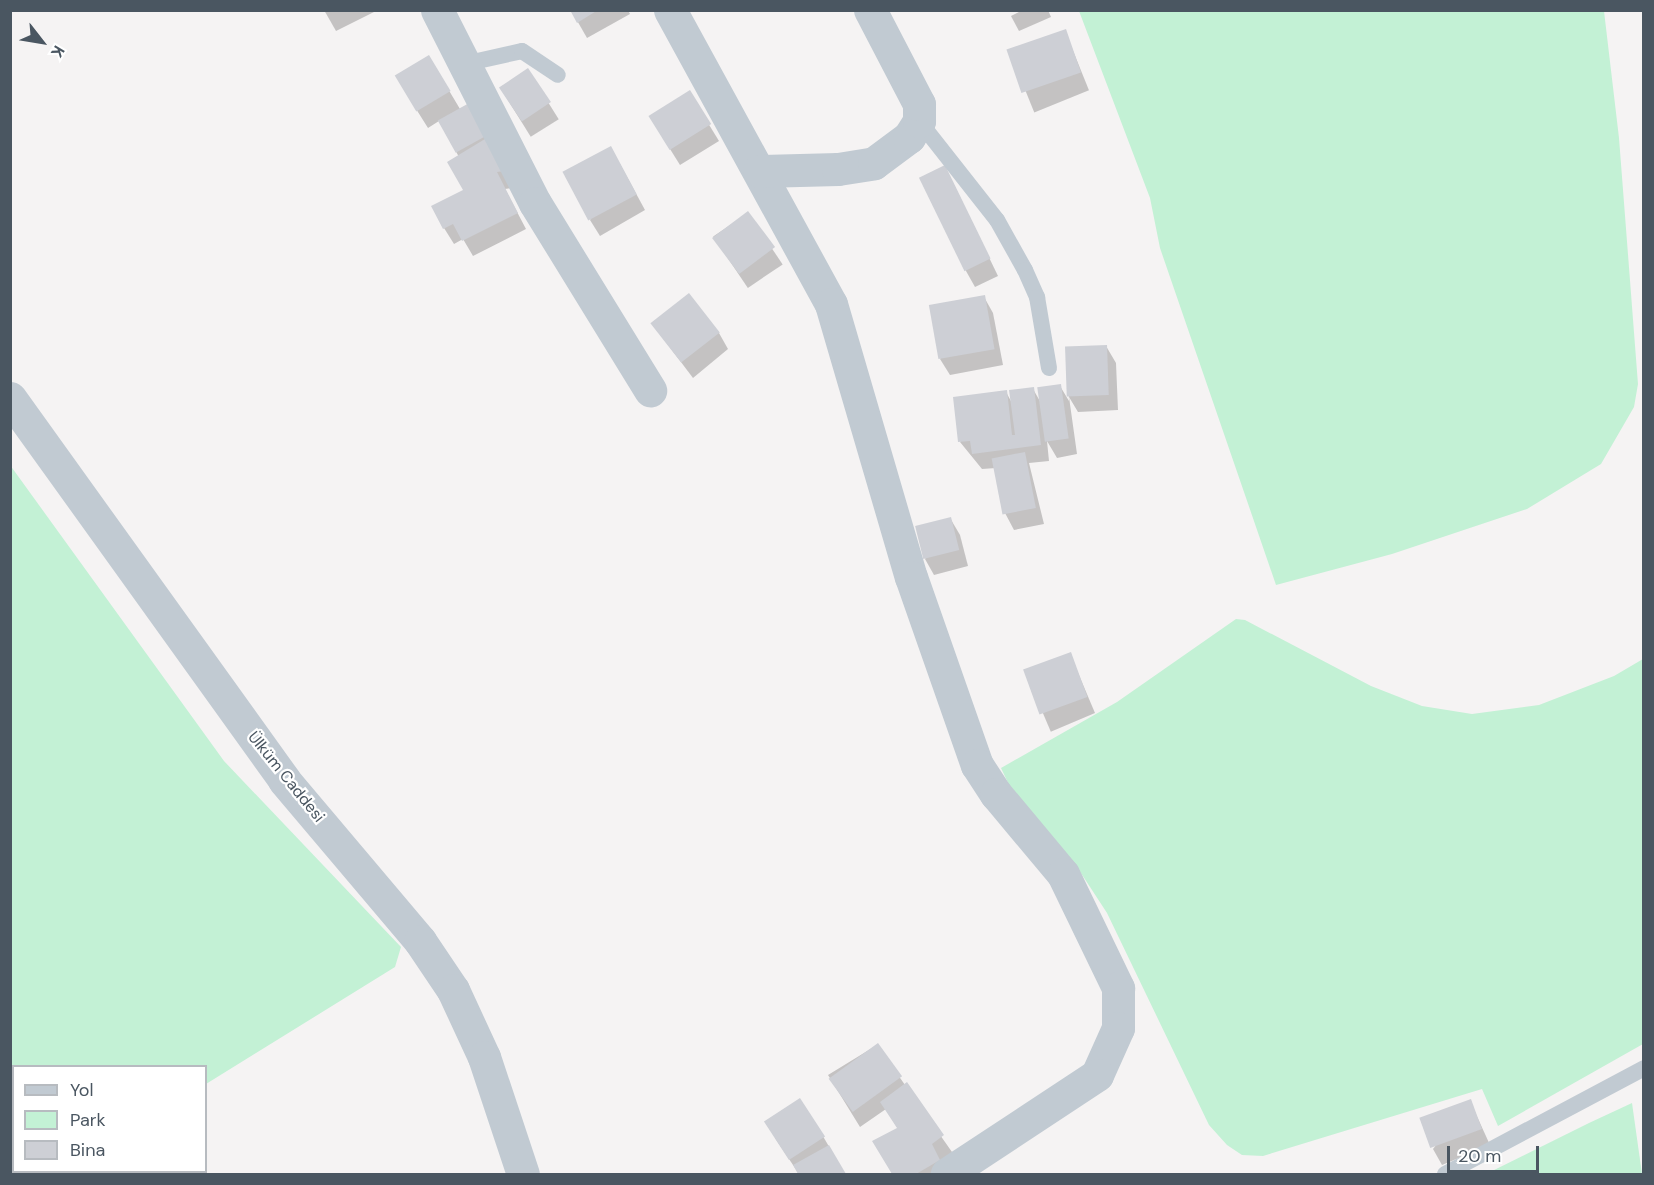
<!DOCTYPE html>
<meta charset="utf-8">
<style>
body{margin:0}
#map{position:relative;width:1654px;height:1185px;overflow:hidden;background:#f5f3f3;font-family:"DM Sans",sans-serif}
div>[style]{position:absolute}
.green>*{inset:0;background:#c3f1d5}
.shadow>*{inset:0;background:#0003;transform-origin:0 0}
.building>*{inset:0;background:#cdcfd5;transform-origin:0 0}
.lane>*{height:16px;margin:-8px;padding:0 8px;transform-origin:8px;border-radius:8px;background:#c1cad2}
.street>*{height:33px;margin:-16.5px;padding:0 16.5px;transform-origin:16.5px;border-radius:16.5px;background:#c1cad2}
span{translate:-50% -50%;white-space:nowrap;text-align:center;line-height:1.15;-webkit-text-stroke:4.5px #fff;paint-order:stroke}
.street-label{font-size:16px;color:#4a5661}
.frame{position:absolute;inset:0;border:12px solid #4a5661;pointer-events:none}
.legend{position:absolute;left:12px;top:1065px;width:195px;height:108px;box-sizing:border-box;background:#fff;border:2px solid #b7bbc0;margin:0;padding:8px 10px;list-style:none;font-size:18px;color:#4a5661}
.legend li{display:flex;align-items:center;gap:12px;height:30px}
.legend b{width:30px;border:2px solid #b7bbc0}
.north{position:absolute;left:12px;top:12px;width:60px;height:60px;-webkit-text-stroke:4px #fff;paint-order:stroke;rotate:121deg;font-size:16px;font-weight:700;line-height:24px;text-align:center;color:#4a5661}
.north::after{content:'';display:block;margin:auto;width:21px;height:27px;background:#4a5661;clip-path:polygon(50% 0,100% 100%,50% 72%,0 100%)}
.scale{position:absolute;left:1447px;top:1146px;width:92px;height:27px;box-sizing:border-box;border:3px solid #4a5661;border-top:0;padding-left:8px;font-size:18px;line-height:21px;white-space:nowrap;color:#4a5661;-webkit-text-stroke:4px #fff;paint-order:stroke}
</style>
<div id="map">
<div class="green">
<i style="clip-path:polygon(1079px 11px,1604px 11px,1619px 138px,1638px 384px,1634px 407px,1601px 464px,1527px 509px,1392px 554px,1276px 585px,1160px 248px,1150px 198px)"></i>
<i style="clip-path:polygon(10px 465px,224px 761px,401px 947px,395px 967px,206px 1084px,206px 1066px,14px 1066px,14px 1172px,63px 1172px,58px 1174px,11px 1174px)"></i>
<i style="clip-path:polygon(1236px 619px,1245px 620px,1371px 686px,1422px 706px,1472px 714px,1539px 705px,1614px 676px,1643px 659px,1643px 1044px,1498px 1126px,1482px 1089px,1263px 1156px,1242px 1155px,1227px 1145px,1209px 1125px,1107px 913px,1075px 864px,1010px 787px,1001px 768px,1117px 702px)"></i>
<i style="clip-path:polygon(1632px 1103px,1642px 1174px,1486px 1174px,1589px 1123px)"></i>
</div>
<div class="shadow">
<i style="clip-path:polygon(324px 10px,378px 10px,336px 31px)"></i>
<i style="clip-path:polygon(571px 10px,628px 10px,630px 14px,587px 38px)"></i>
<i style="clip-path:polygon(1023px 10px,1048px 10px,1051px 17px,1019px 31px,1011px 16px)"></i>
<i style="left:1065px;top:31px;width:64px;height:59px;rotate:68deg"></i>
<i style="clip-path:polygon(429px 57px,460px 109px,470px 104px,512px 188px,505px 189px,526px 229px,473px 256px,463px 239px,454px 244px,444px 228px,465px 190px,459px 157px,439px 121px,428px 128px,406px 93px)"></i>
<i style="left:528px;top:70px;width:58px;height:33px;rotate:58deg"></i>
<i style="clip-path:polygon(689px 92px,719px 141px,680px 165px,660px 133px)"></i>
<i style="clip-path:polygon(620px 164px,645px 210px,600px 236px,590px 220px)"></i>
<i style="clip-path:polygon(953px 183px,998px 276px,975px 287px,966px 271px)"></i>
<i style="left:748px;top:213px;width:62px;height:42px;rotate:56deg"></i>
<i style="clip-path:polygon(984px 297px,993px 313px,1003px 365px,950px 375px,940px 359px)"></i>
<i style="clip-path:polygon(653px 325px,719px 333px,728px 349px,693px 378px)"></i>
<i style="clip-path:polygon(1106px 346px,1116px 363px,1118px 410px,1078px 412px,1069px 397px,1077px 454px,1057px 458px,1047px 441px,1049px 461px,1029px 463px,1044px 524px,1014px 530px,1005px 513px,996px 468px,982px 469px,960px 442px,1006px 392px,1012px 403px,1033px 389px,1041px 403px,1060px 386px,1069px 401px,1067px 348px)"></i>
<i style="clip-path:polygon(950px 518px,960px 535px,968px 566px,934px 575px,925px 559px)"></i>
<i style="left:1070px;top:654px;width:64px;height:48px;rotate:67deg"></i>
<i style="clip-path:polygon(877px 1045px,952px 1152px,947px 1174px,893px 1174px,874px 1141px,898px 1129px,886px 1109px,860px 1127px,828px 1075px)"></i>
<i style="clip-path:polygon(800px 1100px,824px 1138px,845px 1174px,799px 1174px,775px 1138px)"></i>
<i style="clip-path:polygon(1470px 1101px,1490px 1145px,1442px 1165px,1433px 1149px)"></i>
</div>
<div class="building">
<i style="clip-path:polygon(570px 10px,598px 10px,577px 23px)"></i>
<i style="left:1066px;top:29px;width:46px;height:63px;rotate:71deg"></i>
<i style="left:429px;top:55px;width:42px;height:40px;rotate:59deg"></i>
<i style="left:528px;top:68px;width:41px;height:35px;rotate:56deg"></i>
<i style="left:690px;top:90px;width:40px;height:49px;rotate:58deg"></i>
<i style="left:471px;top:102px;width:37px;height:38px;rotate:61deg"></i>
<i style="clip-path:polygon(485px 139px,504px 171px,497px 172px,518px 213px,462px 241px,453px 224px,443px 229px,431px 206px,463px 190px,447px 162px)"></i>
<i style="left:611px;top:146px;width:55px;height:55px;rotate:62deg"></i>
<i style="left:945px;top:165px;width:104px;height:29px;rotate:64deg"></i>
<i style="left:748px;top:211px;width:45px;height:45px;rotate:53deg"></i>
<i style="left:689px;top:293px;width:50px;height:49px;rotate:52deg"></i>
<i style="left:985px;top:295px;width:55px;height:57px;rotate:80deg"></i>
<i style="left:1107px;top:345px;width:50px;height:42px;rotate:88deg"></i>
<i style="left:1061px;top:384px;width:55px;height:24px;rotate:82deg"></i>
<i style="clip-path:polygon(1034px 387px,1041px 445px,972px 454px,970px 441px,958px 442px,953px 397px,1007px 390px,1012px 435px,1015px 435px,1009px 390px)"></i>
<i style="left:1025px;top:452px;width:57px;height:34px;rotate:79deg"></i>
<i style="left:951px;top:517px;width:34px;height:37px;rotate:76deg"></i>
<i style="left:1071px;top:652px;width:48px;height:51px;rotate:70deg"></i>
<i style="left:878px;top:1043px;width:41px;height:61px;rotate:54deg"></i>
<i style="clip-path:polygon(907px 1082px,944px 1135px,932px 1144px,940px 1160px,916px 1174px,892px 1174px,872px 1141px,897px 1128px,880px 1102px)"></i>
<i style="left:800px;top:1098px;width:46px;height:43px;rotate:57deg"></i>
<i style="left:1471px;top:1099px;width:32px;height:55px;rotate:70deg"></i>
<i style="clip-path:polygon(829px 1145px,846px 1174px,798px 1174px,793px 1165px)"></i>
</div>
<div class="lane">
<i style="left:464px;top:64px;width:59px;rotate:-12.6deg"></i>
<i style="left:522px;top:51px;width:43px;rotate:33.7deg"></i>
<i style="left:919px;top:121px;width:126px;rotate:51.8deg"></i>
<i style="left:997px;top:220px;width:57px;rotate:60.8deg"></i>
<i style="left:1025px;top:270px;width:30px;rotate:66deg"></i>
<i style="left:1037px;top:297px;width:72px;rotate:80.4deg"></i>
<i style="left:1445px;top:1174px;width:225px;rotate:-28deg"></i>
</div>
<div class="street">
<i style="left:437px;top:10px;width:216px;rotate:63.1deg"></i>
<i style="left:535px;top:203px;width:220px;rotate:58.4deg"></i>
<i style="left:670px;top:10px;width:335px;rotate:61.3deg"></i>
<i style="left:831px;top:304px;width:284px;rotate:73.7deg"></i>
<i style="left:911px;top:577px;width:199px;rotate:70.7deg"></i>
<i style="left:977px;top:765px;width:35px;rotate:57deg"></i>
<i style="left:996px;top:794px;width:104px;rotate:50.1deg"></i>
<i style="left:1063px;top:874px;width:127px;rotate:64.2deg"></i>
<i style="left:1118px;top:988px;width:40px;rotate:90deg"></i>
<i style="left:1118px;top:1028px;width:51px;rotate:114.1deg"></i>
<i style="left:1097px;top:1075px;width:180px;rotate:146.6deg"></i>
<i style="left:759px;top:171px;width:79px;rotate:-1.5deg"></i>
<i style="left:838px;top:169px;width:36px;rotate:-9deg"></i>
<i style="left:874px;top:163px;width:44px;rotate:-36.6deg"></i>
<i style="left:909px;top:137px;width:19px;rotate:-58deg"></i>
<i style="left:919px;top:121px;width:17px;rotate:-90deg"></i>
<i style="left:919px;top:104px;width:106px;rotate:-117.5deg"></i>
<i style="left:10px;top:398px;width:470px;rotate:54.3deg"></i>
<i style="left:284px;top:780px;width:211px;rotate:49.8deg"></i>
<i style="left:420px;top:941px;width:59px;rotate:56deg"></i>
<i style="left:453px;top:990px;width:74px;rotate:65.2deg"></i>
<i style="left:484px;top:1057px;width:123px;rotate:71.6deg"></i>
</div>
<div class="street-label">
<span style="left:286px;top:777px;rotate:51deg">Ülküm Caddesi</span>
</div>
<div class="frame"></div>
<ul class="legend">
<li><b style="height:8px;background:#c1cad2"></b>Yol</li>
<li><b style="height:16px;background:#c3f1d5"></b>Park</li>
<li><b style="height:16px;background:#cdcfd5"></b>Bina</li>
</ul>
<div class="north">K</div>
<div class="scale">20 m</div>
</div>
